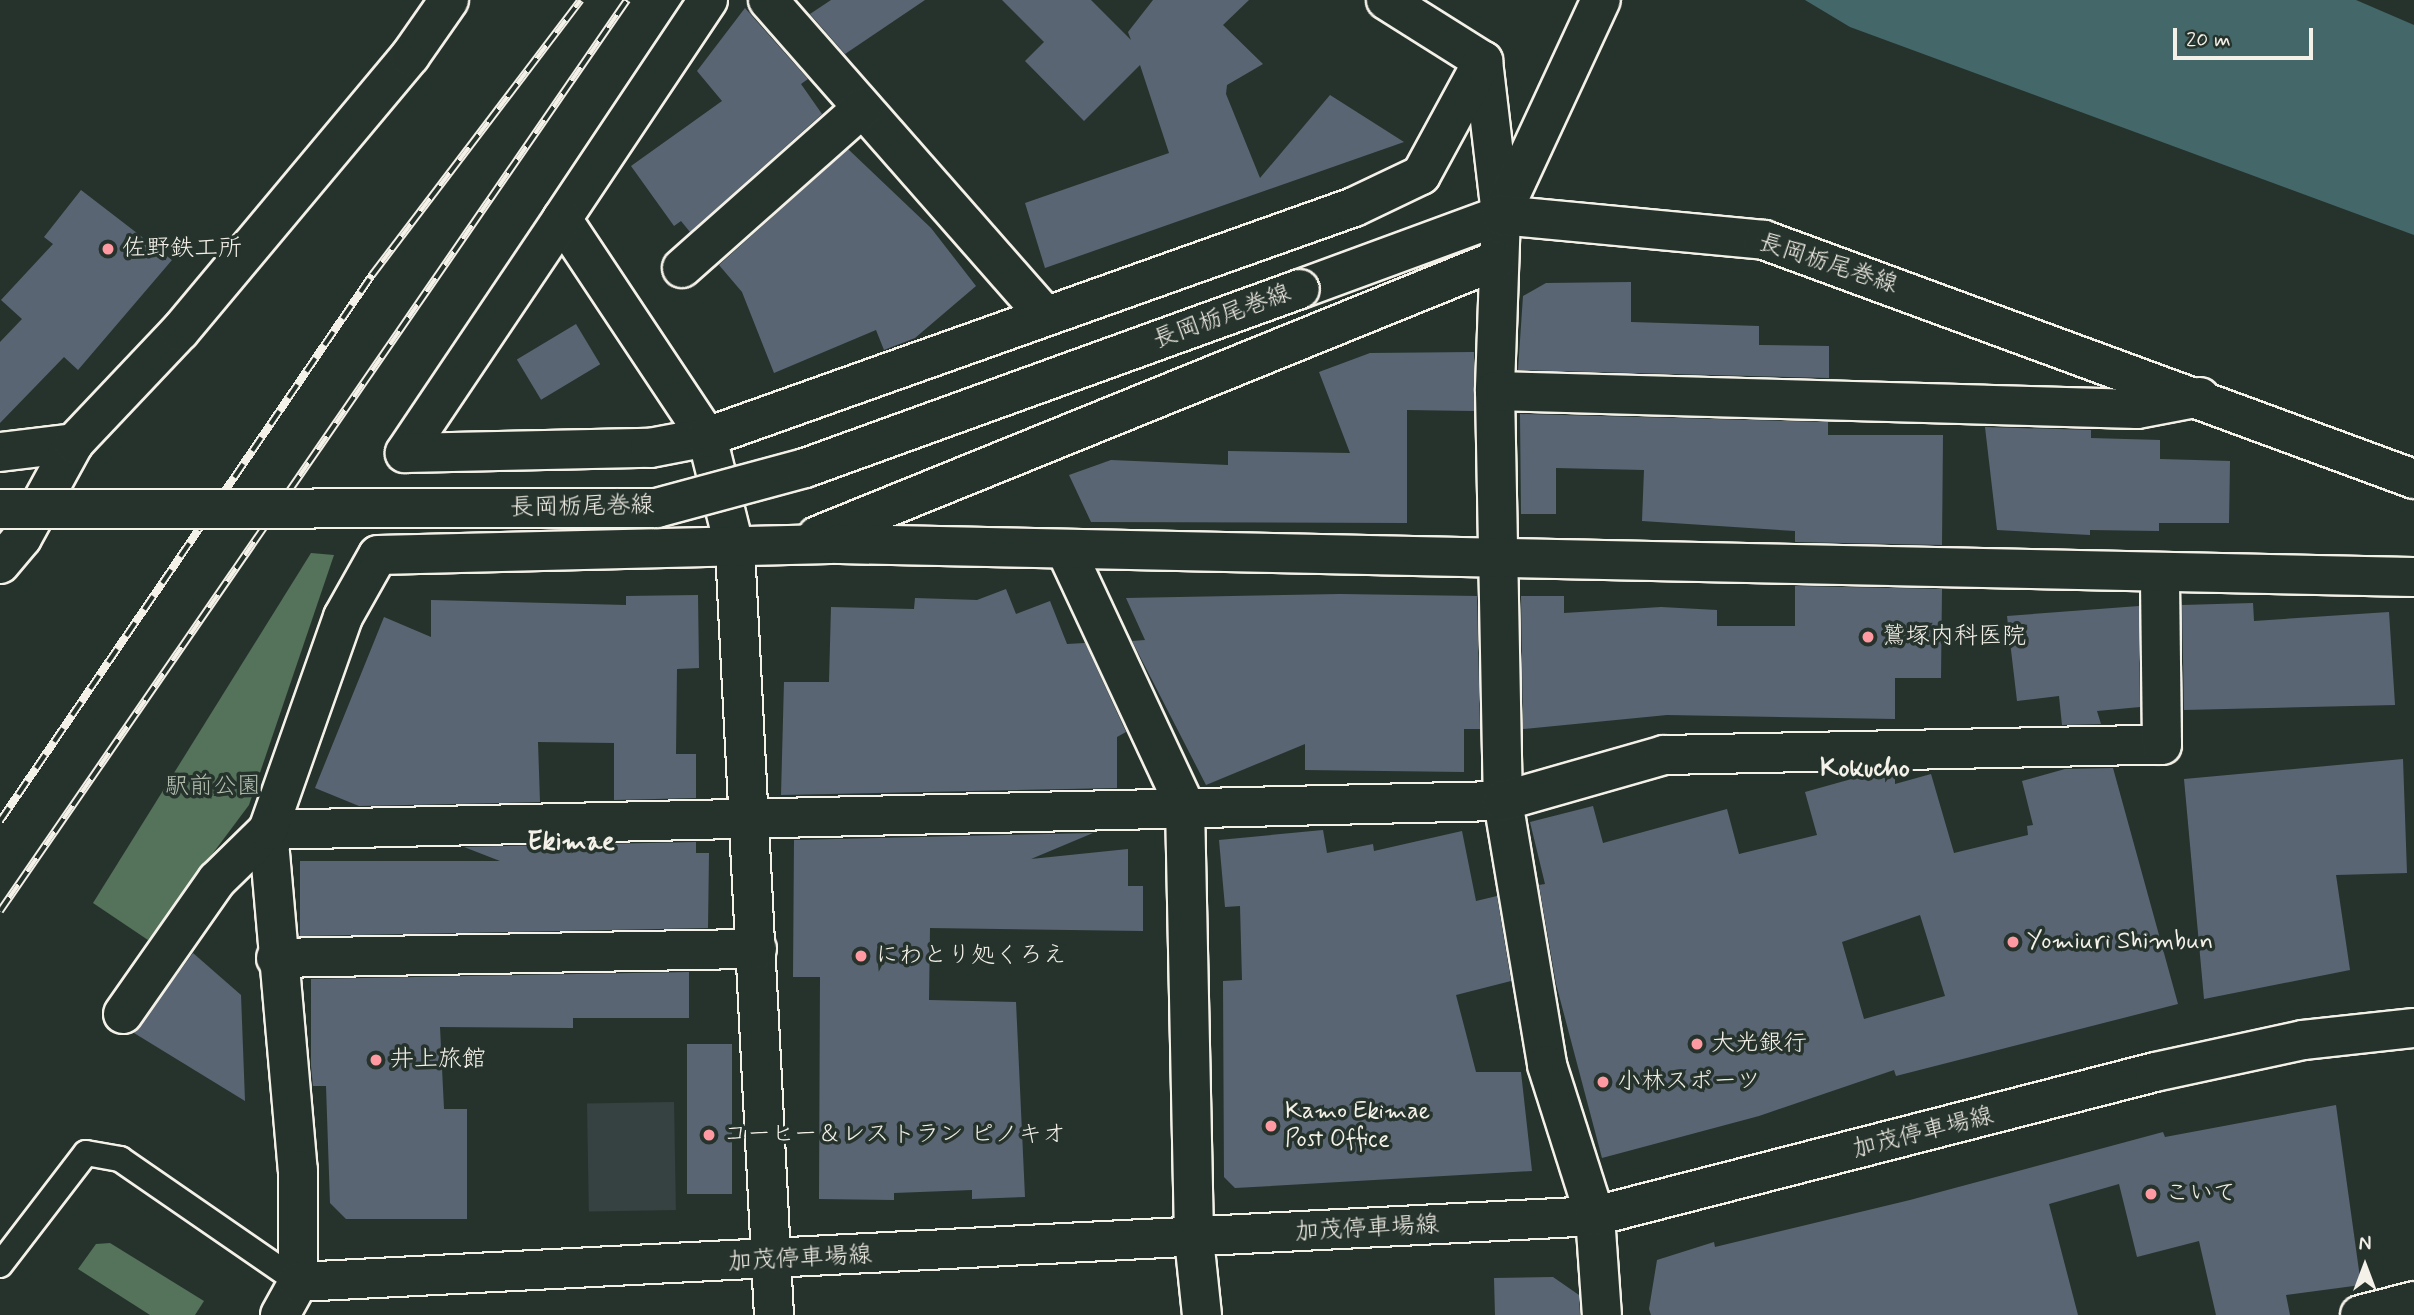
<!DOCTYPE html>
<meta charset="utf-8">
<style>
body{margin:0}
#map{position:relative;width:2414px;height:1315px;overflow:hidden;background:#26332d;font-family:Mynerve,"Klee One",sans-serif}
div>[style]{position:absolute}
.built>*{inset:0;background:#364242;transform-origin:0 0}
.green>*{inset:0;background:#55725a}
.water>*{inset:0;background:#446869}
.building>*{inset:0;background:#5a6573;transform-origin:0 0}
.roads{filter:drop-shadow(2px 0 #f4f1e8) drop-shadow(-2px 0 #f4f1e8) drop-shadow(0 2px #f4f1e8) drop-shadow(0 -2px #f4f1e8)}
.service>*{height:24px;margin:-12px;padding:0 12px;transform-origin:12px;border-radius:12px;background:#26332d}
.minor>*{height:38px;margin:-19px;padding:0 19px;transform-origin:19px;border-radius:19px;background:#26332d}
.tertiary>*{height:38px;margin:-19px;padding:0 19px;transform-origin:19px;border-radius:19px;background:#26332d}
.secondary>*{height:38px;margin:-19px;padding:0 19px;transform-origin:19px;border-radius:19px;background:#26332d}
.primary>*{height:38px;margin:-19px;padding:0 19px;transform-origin:19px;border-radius:19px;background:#26332d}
.rail>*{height:8px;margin-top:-4px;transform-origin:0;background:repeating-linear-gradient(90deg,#26332d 0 16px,#f4f1e8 0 32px);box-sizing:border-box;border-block:2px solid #f4f1e8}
.bridges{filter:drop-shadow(2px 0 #f4f1e8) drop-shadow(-2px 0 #f4f1e8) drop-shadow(0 2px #f4f1e8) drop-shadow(0 -2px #f4f1e8)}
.primary-bridge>*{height:38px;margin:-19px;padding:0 19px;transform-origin:19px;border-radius:19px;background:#26332d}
.dots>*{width:19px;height:19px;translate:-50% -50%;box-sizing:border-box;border:4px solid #26332d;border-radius:50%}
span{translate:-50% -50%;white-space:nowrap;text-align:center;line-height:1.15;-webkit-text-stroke:7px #26332d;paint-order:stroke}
.poi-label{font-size:24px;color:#f4f1e8}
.left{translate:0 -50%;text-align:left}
.street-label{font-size:24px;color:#f4f1e8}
.park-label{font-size:24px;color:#b4beaf}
.neighbourhood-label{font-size:26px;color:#f4f1e8;font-weight:700}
.north{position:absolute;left:2330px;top:1231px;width:70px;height:70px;-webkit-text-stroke:5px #26332d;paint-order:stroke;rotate:0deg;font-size:19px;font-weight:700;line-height:28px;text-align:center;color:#f4f1e8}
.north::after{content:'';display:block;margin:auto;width:24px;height:32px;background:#f4f1e8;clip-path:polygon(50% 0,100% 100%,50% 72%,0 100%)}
.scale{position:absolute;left:2173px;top:28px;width:140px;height:32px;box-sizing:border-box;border:4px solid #f4f1e8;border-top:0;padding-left:9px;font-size:21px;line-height:24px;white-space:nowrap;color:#f4f1e8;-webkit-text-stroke:5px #26332d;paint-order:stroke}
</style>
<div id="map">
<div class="built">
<i style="left:674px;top:1102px;width:108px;height:87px;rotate:89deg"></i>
</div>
<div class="green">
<i style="clip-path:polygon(311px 553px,334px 555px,249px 805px,148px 940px,93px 903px)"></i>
<i style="clip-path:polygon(110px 1243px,204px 1301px,195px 1315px,150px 1315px,78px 1269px,96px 1244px)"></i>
</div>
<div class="water">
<i style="clip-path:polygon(1805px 0,2356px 0,2414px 25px,2414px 235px,1850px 27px)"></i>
</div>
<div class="building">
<i style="clip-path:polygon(831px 0,925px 0,845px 54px,810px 14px)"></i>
<i style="clip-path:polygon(1002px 0,1091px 0,1131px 40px,1128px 32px,1153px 0,1249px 0,1223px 25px,1263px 64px,1227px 85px,1226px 94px,1260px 178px,1330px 95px,1404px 142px,1045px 268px,1025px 203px,1169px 153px,1140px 65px,1084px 121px,1025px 61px,1044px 42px)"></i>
<i style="clip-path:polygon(745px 8px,808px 79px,801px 84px,822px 114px,690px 232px,681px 221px,674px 226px,631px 166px,722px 101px,697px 71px)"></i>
<i style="clip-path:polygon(848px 149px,931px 228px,976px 286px,915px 338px,884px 350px,876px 330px,774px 373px,742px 292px,719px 265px)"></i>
<i style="clip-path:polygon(81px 190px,172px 260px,78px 370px,64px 357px,0 423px,0 342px,22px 319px,1px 300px,53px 244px,44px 237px)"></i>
<i style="clip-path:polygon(1631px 282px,1631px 322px,1759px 326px,1759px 345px,1829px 346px,1829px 378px,1518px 370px,1523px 296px,1546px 283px)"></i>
<i style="left:576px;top:324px;width:47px;height:69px;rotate:59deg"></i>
<i style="clip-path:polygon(1474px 352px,1474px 411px,1407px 410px,1407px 523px,1091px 522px,1069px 475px,1111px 460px,1228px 465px,1228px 451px,1350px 453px,1319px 372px,1370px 353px)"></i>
<i style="clip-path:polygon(1520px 414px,1828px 422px,1828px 435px,1943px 435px,1942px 545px,1795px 542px,1795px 531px,1642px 521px,1644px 470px,1556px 468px,1556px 514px,1521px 514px)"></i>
<i style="clip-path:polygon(1985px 427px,2091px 430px,2091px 438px,2160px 440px,2160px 459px,2230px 461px,2229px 523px,2159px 523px,2159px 531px,2090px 530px,2090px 535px,1997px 530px)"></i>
<i style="clip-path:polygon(1795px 586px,1942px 589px,1941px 678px,1895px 678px,1895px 719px,1667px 715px,1523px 729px,1521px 596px,1564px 596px,1564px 613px,1661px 607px,1717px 610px,1717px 626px,1795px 626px)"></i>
<i style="clip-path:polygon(1006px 589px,1016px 614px,1050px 601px,1067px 644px,1085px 643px,1126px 732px,1117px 737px,1117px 788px,781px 795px,784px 682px,829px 682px,831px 607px,914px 609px,915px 598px,977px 600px)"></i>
<i style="clip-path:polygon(1340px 594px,1477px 596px,1480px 729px,1464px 729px,1464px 772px,1305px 770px,1305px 744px,1206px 785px,1132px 641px,1145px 640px,1126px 598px)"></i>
<i style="clip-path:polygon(698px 595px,699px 668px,677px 669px,676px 754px,696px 754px,696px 798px,614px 800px,614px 743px,538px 742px,540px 802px,359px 806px,315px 788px,384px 617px,431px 637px,431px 600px,626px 605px,626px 596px)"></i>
<i style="clip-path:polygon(2253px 603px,2254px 621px,2389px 612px,2395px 705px,2184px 710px,2182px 605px)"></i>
<i style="clip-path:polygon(2139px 606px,2140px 707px,2097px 711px,2101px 724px,2062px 725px,2059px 696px,2017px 701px,2007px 616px)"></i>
<i style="clip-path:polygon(2403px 759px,2407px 873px,2336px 875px,2350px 970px,2204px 999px,2184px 779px)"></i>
<i style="clip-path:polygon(evenodd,2113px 768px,2178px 1004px,1896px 1076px,1894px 1070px,1759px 1116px,1602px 1158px,1556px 984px,1539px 885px,1545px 884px,1530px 822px,1593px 806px,1603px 843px,1727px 809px,1739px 854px,1817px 835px,1805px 792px,1873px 773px,1895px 772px,1895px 784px,1931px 774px,1954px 853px,2028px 835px,2027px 826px,2033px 825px,2022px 781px,2065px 769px,2113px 768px,1920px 915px,1945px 996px,1864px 1019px,1842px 942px,1920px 915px)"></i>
<i style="clip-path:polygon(1323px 830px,1327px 853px,1373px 844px,1374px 851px,1462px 831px,1476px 901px,1497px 896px,1511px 981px,1456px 995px,1476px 1072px,1521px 1072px,1532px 1171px,1235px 1188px,1224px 1177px,1223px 981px,1242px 980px,1240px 906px,1225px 907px,1219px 840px)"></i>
<i style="clip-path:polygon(1093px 833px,1031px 859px,1128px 849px,1128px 886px,1143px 886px,1143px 931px,930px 928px,929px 1000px,1016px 1002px,1025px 1197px,972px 1199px,972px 1190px,894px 1193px,894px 1200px,819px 1199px,820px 977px,793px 977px,794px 840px)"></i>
<i style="clip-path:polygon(696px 842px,696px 853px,709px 853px,708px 928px,300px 936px,300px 861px,500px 861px,464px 847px)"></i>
<i style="clip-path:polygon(193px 953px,241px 995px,245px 1101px,134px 1033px)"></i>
<i style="clip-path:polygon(689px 972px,689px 1018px,573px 1018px,573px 1028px,440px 1027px,444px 1109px,467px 1109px,467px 1219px,346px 1219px,330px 1203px,326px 1086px,313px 1086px,311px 1066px,311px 979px)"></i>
<i style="left:732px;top:1044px;width:150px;height:45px;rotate:90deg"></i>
<i style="clip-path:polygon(2336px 1105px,2361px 1285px,2286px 1295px,2290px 1315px,2216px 1315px,2199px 1241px,2137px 1257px,2119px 1184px,2049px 1204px,2078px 1315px,1651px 1315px,1649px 1309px,1657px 1260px,1714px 1242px,1715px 1247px,1910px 1200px,2163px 1132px,2165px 1137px)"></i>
<i style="clip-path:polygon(1553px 1277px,1579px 1295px,1580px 1315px,1495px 1315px,1494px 1278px)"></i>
</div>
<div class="roads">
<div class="service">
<i style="left:0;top:1265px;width:141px;rotate:-52.5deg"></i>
<i style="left:86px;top:1153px;width:35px;rotate:10deg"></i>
<i style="left:120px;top:1159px;width:216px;rotate:34.6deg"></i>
</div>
<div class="minor">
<i style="left:708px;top:0;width:263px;rotate:123.7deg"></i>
<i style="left:562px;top:219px;width:262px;rotate:56.4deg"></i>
<i style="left:707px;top:437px;width:115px;rotate:76deg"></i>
<i style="left:735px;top:549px;width:767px;rotate:87.09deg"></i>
<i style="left:768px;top:0;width:418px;rotate:48.7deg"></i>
<i style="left:1386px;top:0;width:115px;rotate:32.2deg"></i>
<i style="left:1483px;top:61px;width:155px;rotate:83.3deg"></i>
<i style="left:1501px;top:215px;width:176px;rotate:92deg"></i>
<i style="left:1495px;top:391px;width:410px;rotate:88.9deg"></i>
<i style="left:1503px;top:801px;width:268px;rotate:80.5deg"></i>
<i style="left:1547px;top:1065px;width:158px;rotate:72.4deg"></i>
<i style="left:562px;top:219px;width:282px;rotate:123.9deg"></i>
<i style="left:405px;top:453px;width:245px;rotate:-1.2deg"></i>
<i style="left:650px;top:448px;width:58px;rotate:-10.9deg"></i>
<i style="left:707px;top:437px;width:687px;rotate:-19.57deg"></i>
<i style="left:1354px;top:207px;width:74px;rotate:-25.5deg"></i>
<i style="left:1421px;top:175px;width:130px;rotate:-61.5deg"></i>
<i style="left:682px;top:268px;width:241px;rotate:-41.6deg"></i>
<i style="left:1495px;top:391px;width:642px;rotate:1.61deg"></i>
<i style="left:2137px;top:409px;width:64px;rotate:-10.8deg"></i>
<i style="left:0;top:452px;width:75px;rotate:-6.9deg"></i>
<i style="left:817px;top:536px;width:732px;rotate:-22.08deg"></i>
<i style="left:1067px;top:553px;width:279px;rotate:65deg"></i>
<i style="left:1185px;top:806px;width:433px;rotate:88.8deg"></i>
<i style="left:0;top:564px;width:34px;rotate:-50deg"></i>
<i style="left:22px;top:538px;width:108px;rotate:-61.3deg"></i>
<i style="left:74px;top:443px;width:154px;rotate:-46.6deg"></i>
<i style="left:180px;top:331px;width:359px;rotate:-50.1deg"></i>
<i style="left:410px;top:56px;width:68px;rotate:-55.1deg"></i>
<i style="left:268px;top:830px;width:1235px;rotate:-1.35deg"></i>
<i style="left:1503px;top:801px;width:167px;rotate:-15.9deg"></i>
<i style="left:1664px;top:755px;width:498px;rotate:-1.2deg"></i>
<i style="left:2162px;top:745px;width:172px;rotate:-90.7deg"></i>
<i style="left:268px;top:830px;width:341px;rotate:85deg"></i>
<i style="left:298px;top:1170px;width:112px;rotate:90deg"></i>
<i style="left:276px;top:958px;width:481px;rotate:-1.1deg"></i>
<i style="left:123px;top:1014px;width:164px;rotate:-55deg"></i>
<i style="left:217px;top:880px;width:71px;rotate:-44.4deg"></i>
<i style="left:268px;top:830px;width:226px;rotate:-70.6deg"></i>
<i style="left:343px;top:617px;width:71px;rotate:-60.6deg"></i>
<i style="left:378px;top:555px;width:462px;rotate:-1.4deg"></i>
<i style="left:840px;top:544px;width:1574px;rotate:1.2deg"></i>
<i style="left:2360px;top:1315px;width:56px;rotate:-14.5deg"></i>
</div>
<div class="tertiary">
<i style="left:1501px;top:215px;width:237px;rotate:-65.1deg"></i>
<i style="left:1595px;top:1216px;width:99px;rotate:86deg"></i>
<i style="left:1194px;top:1239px;width:76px;rotate:84deg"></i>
<i style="left:280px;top:1315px;width:38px;rotate:-61deg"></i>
</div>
<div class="secondary">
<i style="left:298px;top:1282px;width:1299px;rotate:-2.91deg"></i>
<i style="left:1595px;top:1216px;width:578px;rotate:-14.42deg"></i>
<i style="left:2155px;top:1072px;width:151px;rotate:-12.2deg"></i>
<i style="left:2303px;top:1040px;width:112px;rotate:-6.2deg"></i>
</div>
<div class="primary">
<i style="left:1300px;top:289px;width:214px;rotate:-20.2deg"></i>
<i style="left:1501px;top:215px;width:264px;rotate:5.4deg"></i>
<i style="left:1764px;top:240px;width:693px;rotate:20.19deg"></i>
</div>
</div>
<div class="rail">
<i style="left:0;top:821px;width:661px;rotate:-55.73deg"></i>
<i style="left:372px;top:275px;width:345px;rotate:-52.8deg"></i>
<i style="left:0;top:911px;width:1106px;rotate:-55.46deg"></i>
</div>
<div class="bridges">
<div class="primary-bridge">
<i style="left:0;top:509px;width:657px;rotate:-0.09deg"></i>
<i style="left:657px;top:508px;width:153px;rotate:-15.1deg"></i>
<i style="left:805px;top:468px;width:526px;rotate:-19.88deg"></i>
</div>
</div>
<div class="dots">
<i style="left:108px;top:249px;background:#ff9aa2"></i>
<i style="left:1868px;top:637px;background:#ff9aa2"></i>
<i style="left:2013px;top:942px;background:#ff9aa2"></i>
<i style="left:861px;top:956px;background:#ff9aa2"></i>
<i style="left:1697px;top:1044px;background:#ff9aa2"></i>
<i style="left:376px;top:1060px;background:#ff9aa2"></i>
<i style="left:1603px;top:1082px;background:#ff9aa2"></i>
<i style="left:1271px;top:1126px;background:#ff9aa2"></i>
<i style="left:709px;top:1135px;background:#ff9aa2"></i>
<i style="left:2151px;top:1194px;background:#ff9aa2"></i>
</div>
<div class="poi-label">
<span class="left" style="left:122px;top:249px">佐野鉄工所</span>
<span class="left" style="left:1882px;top:637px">鷲塚内科医院</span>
<span class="left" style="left:2027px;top:942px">Yomiuri Shimbun</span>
<span class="left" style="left:875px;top:956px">にわとり処くろえ</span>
<span class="left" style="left:1711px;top:1044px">大光銀行</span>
<span class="left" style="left:390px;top:1060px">井上旅館</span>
<span class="left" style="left:1617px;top:1082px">小林スポーツ</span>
<span class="left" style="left:1285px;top:1126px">Kamo Ekimae<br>Post Office</span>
<span class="left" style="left:723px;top:1135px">コーヒー＆レストラン ピノキオ</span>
<span class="left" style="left:2165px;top:1194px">こいて</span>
</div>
<div class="street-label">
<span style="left:1828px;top:264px;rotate:18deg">長岡栃尾巻線</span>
<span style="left:1222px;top:317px;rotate:-20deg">長岡栃尾巻線</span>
<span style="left:582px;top:507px;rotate:-1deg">長岡栃尾巻線</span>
<span style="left:1923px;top:1133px;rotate:-14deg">加茂停車場線</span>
<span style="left:1367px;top:1229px;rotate:-3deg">加茂停車場線</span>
<span style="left:800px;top:1259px;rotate:-3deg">加茂停車場線</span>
</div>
<div class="park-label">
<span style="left:213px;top:787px">駅前公園</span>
</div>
<div class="neighbourhood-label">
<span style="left:1865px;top:770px">Kokucho</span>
<span style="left:571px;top:843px">Ekimae</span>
</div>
<div class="north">N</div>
<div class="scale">20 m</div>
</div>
